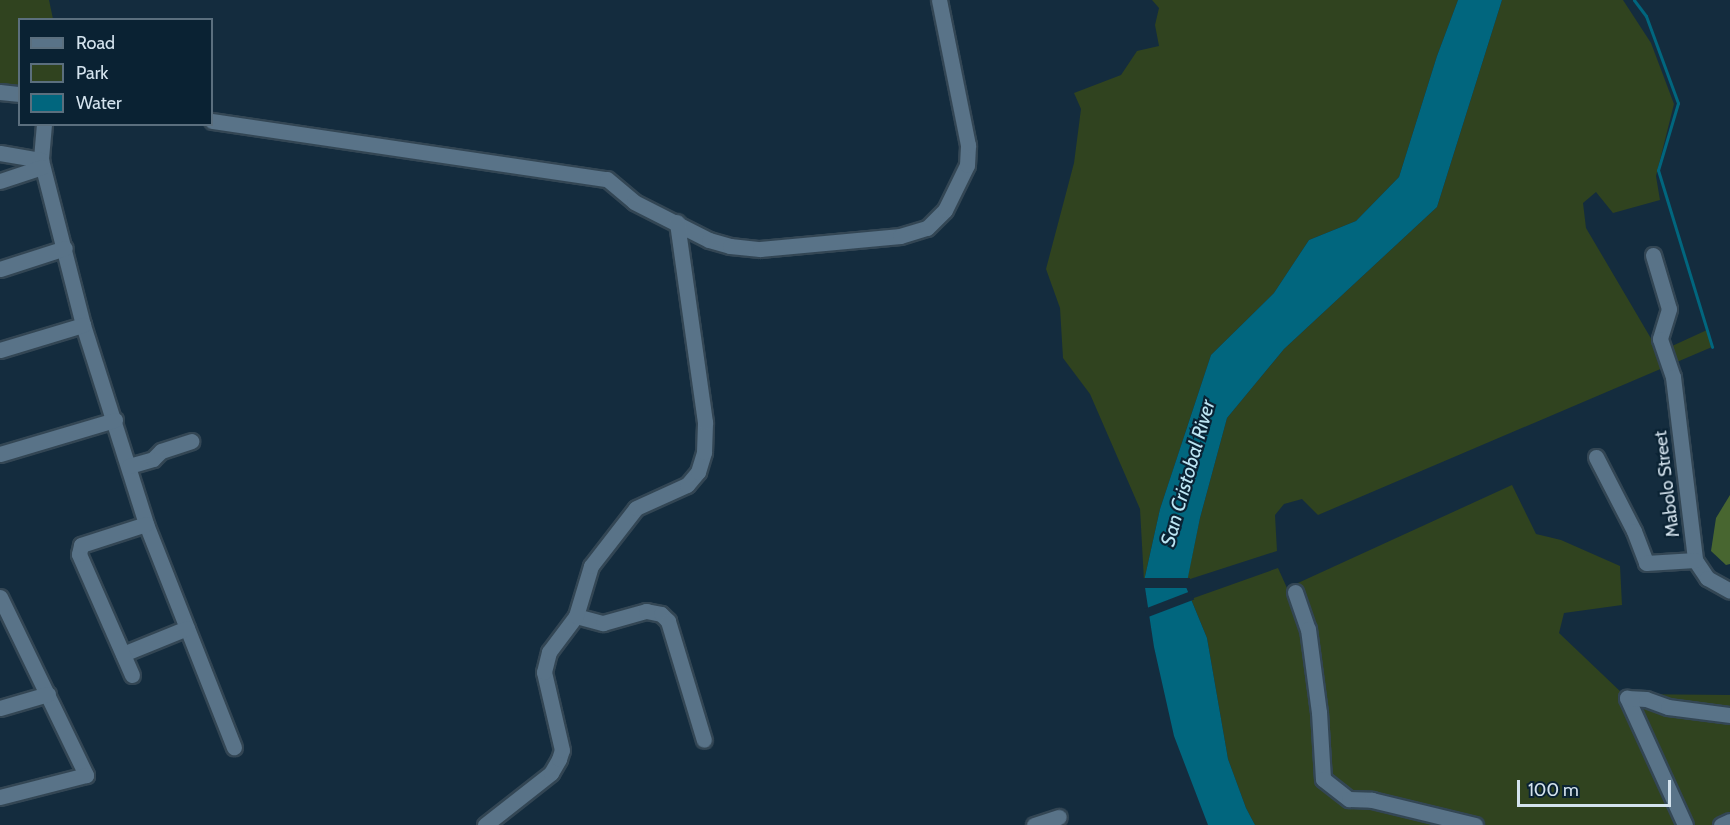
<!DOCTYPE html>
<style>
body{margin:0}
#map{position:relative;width:1730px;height:825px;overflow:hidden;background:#142c3e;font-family:Cabin,sans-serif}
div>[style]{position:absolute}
.green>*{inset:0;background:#30431f}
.forest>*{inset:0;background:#486630}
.water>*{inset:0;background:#01667e}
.pier>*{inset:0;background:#142c3e;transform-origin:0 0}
.stream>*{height:3px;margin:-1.5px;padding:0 1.5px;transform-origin:1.5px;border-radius:1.5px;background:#01667e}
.roads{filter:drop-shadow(2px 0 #334654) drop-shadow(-2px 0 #334654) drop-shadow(0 2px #334654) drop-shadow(0 -2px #334654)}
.minor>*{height:15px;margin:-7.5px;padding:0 7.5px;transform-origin:7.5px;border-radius:7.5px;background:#597388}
span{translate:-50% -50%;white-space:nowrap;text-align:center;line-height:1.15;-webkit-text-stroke:4.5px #0a2233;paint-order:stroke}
.street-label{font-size:18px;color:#d4e3ee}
.water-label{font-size:20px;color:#bde6f4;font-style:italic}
.legend{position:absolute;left:18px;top:18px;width:195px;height:108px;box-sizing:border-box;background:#0a2233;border:2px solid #5b6f7e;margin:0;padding:8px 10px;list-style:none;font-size:18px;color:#d4e3ee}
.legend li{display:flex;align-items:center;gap:12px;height:30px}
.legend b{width:30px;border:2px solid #5b6f7e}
.scale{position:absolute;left:1517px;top:780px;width:154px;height:27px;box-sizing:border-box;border:3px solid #d4e3ee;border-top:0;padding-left:8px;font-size:18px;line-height:21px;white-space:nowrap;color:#d4e3ee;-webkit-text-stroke:4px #0a2233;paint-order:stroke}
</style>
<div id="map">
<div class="green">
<i style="clip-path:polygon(0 0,49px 0,53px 19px,20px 20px,19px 89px,0 87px)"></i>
<i style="clip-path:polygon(1152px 0,1458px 0,1437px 56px,1399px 177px,1356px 221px,1309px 240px,1274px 293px,1211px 355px,1160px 509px,1144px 581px,1140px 509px,1090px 394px,1063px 358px,1060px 308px,1046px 269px,1074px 163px,1081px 109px,1074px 93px,1121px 75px,1137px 51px,1159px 46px,1155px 25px,1159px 8px)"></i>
<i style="clip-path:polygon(1502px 0,1623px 0,1651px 43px,1674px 104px,1656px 176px,1660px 200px,1613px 213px,1596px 192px,1583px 203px,1586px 228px,1659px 352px,1707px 330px,1712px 347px,1318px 515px,1302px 499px,1284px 504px,1275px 515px,1277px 551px,1187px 580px,1200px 518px,1227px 418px,1284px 349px,1437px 207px)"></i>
<i style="clip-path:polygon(1512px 485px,1536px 534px,1561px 540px,1620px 566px,1622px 605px,1564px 613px,1559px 633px,1623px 694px,1730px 695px,1730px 825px,1255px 825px,1246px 808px,1228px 759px,1207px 638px,1191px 599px,1278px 568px,1287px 588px)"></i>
</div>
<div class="forest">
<i style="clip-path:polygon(1730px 495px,1730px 564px,1726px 565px,1711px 551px,1716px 518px)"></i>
</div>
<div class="water">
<i style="clip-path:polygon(1458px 0,1502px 0,1437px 207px,1284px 349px,1227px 418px,1200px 518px,1186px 587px,1207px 638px,1228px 759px,1246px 808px,1255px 825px,1208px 825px,1174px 736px,1154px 647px,1144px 581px,1160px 509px,1211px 355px,1274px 293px,1309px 240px,1356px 221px,1399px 177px,1437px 56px)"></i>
</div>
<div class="pier">
<i style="left:1190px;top:578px;width:10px;height:51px;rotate:90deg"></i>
<i style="left:1191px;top:591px;width:9px;height:50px;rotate:69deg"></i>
</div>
<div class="stream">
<i style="left:1634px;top:0;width:20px;rotate:53deg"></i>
<i style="left:1646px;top:16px;width:93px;rotate:69.8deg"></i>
<i style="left:1678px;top:103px;width:70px;rotate:106.6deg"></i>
<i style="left:1658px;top:170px;width:185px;rotate:73deg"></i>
</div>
<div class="roads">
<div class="minor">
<i style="left:0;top:92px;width:20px;rotate:6deg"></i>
<i style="left:212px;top:121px;width:399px;rotate:8.4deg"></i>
<i style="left:607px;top:179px;width:35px;rotate:40deg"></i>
<i style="left:634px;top:202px;width:84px;rotate:26.9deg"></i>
<i style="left:709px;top:240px;width:22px;rotate:16deg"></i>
<i style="left:730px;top:246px;width:30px;rotate:6deg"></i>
<i style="left:760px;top:249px;width:141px;rotate:-5.3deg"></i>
<i style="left:900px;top:236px;width:28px;rotate:-17deg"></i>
<i style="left:927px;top:228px;width:25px;rotate:-45deg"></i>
<i style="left:945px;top:210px;width:50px;rotate:-63.9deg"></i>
<i style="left:967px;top:165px;width:20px;rotate:-87deg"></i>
<i style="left:968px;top:145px;width:148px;rotate:-101.3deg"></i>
<i style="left:44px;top:124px;width:36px;rotate:95deg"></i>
<i style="left:41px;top:160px;width:170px;rotate:75.7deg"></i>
<i style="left:83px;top:325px;width:209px;rotate:72.4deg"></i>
<i style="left:146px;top:524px;width:240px;rotate:68.5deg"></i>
<i style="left:0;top:153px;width:42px;rotate:9.7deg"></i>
<i style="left:0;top:181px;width:44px;rotate:-18.4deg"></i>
<i style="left:1653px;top:255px;width:56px;rotate:73.5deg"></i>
<i style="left:1669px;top:309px;width:31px;rotate:107deg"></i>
<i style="left:1660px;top:339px;width:40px;rotate:71.1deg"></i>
<i style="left:1673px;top:377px;width:184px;rotate:83.1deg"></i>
<i style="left:1695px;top:560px;width:22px;rotate:56deg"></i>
<i style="left:1707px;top:578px;width:26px;rotate:29deg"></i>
<i style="left:0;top:269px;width:68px;rotate:-17.9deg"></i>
<i style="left:0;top:350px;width:87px;rotate:-16.8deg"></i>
<i style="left:0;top:454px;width:120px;rotate:-16.5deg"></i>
<i style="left:1596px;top:457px;width:83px;rotate:62.8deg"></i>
<i style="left:1634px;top:531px;width:34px;rotate:69deg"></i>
<i style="left:1646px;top:563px;width:49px;rotate:-3.5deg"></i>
<i style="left:129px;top:466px;width:25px;rotate:-16deg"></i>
<i style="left:153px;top:459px;width:11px;rotate:-45deg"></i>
<i style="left:161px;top:451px;width:32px;rotate:-18deg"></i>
<i style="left:1295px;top:592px;width:39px;rotate:71deg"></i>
<i style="left:1308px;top:629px;width:84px;rotate:82.5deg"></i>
<i style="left:1319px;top:712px;width:67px;rotate:86.6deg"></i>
<i style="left:1323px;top:779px;width:33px;rotate:38deg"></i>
<i style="left:1349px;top:799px;width:23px;rotate:2deg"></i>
<i style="left:1372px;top:800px;width:106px;rotate:13.6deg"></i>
<i style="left:0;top:597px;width:198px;rotate:64.2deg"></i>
<i style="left:86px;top:775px;width:89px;rotate:165.7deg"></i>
<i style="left:576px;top:616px;width:28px;rotate:15deg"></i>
<i style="left:603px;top:623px;width:45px;rotate:-15.6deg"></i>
<i style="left:646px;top:611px;width:15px;rotate:11deg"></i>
<i style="left:661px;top:614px;width:10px;rotate:45deg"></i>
<i style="left:668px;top:621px;width:124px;rotate:73.2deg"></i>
<i style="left:123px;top:654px;width:69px;rotate:-22.1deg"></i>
<i style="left:132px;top:675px;width:132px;rotate:-113.7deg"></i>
<i style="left:79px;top:554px;width:9px;rotate:-77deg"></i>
<i style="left:81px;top:545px;width:68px;rotate:-17.9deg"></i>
<i style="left:0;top:708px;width:50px;rotate:-16.3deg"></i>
<i style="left:485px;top:825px;width:84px;rotate:-38.2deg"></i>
<i style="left:551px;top:773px;width:16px;rotate:-60deg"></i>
<i style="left:559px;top:759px;width:9px;rotate:-72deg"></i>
<i style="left:562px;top:750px;width:80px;rotate:-103deg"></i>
<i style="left:544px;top:672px;width:21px;rotate:-76deg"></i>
<i style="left:549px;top:652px;width:45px;rotate:-53.1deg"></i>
<i style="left:576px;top:616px;width:52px;rotate:-73.3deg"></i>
<i style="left:591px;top:566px;width:73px;rotate:-52.2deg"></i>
<i style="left:636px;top:508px;width:56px;rotate:-24.3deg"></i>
<i style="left:687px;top:485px;width:17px;rotate:-50deg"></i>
<i style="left:698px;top:472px;width:21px;rotate:-73deg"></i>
<i style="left:704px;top:452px;width:30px;rotate:-88deg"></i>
<i style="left:705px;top:422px;width:202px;rotate:-98deg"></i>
<i style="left:1034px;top:825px;width:26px;rotate:-18deg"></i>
<i style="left:1685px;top:825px;width:140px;rotate:-114.5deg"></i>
<i style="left:1627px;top:698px;width:19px;rotate:3deg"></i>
<i style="left:1646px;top:699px;width:23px;rotate:20deg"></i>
<i style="left:1668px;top:707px;width:63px;rotate:7.4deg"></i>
<i style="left:1721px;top:825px;width:10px;rotate:-24deg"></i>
</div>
</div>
<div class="street-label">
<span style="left:1667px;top:484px;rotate:-97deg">Mabolo Street</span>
</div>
<div class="water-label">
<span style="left:1188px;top:473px;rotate:-74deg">San Cristobal River</span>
</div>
<ul class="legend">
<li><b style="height:8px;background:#597388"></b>Road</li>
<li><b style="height:16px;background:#30431f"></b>Park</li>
<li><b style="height:16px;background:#01667e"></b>Water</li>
</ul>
<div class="scale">100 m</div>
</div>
